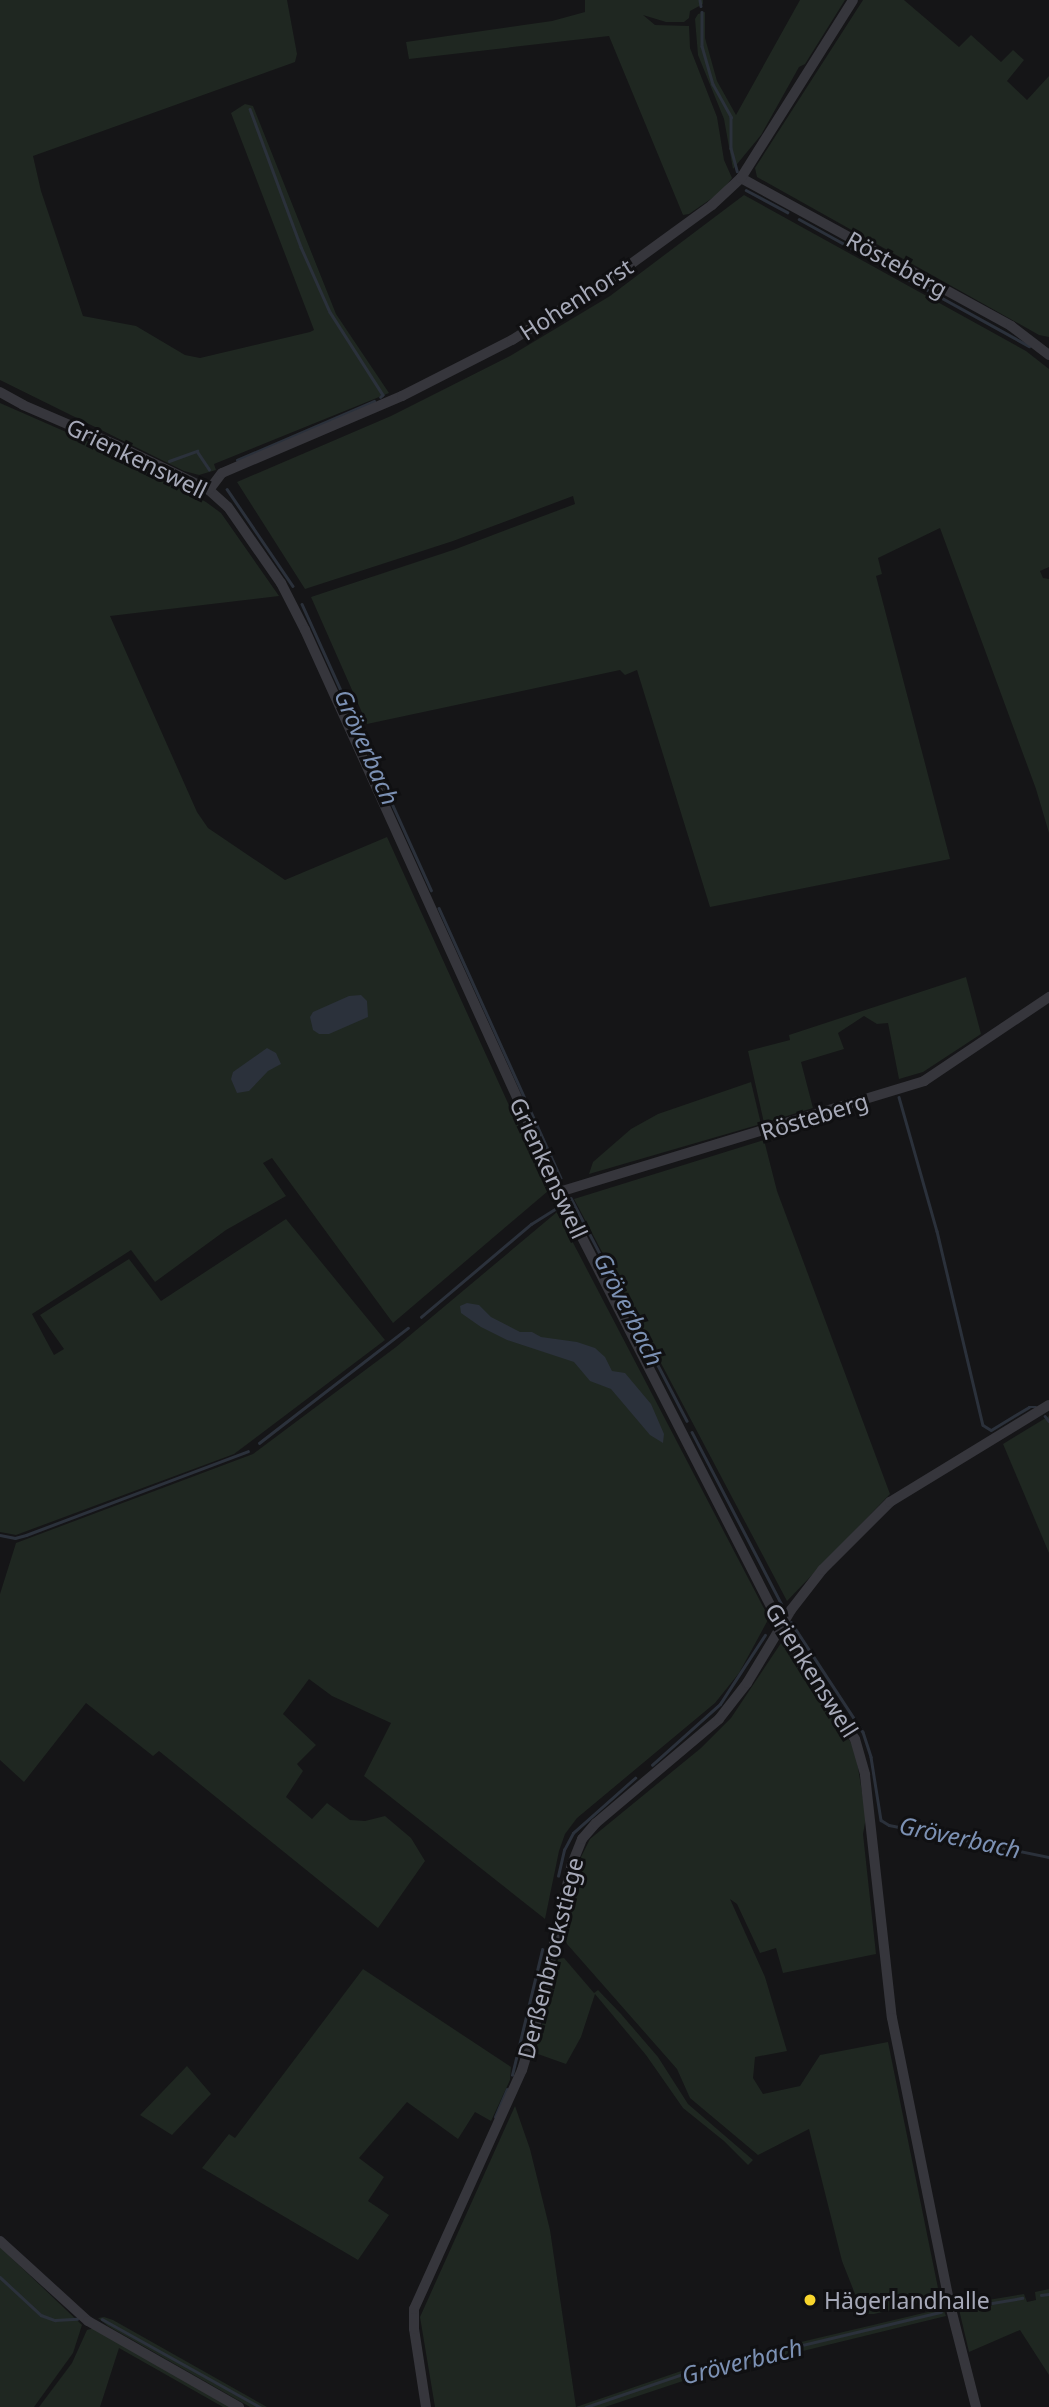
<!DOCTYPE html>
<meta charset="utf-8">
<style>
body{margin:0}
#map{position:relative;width:1049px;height:2407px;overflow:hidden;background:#151517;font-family:"Noto Sans",sans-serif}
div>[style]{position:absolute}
.green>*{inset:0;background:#1f2721}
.water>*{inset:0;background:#2b313b}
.stream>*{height:2.5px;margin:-1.25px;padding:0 1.25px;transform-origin:1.25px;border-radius:1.25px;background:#2b313b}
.minor>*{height:10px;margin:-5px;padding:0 5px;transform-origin:5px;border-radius:5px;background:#36363c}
.dots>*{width:19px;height:19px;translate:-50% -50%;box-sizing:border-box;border:4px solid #101012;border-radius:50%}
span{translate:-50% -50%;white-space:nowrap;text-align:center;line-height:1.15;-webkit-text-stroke:6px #101012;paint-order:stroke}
.street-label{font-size:23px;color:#a6a9b8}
.poi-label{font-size:23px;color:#a6a9b8}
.left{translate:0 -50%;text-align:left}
.water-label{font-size:24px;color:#7c91b4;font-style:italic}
</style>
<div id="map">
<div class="green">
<i style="clip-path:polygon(0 0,287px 0,297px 54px,295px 62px,33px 156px,41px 191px,83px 316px,136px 326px,185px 355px,200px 358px,310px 332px,314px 330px,311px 322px,231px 113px,245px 104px,253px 106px,336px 314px,389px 393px,214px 464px,216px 470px,199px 475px,184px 471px,0 380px)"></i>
<i style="clip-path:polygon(585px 0,703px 0,703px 4px,690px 11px,689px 18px,684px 22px,666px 22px,643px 15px,655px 25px,689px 26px,690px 48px,717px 117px,724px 160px,732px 178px,721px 192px,689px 214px,683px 215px,609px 36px,409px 59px,406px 42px,552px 21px,585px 12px)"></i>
<i style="clip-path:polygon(800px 0,845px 0,805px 64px,799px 67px,761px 135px,733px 169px,724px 119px,698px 55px,695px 19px,698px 14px,705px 12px,705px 38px,717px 81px,736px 115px)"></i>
<i style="clip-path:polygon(863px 0,904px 0,959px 47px,971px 35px,1001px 62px,1013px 50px,1024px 60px,1007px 81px,1027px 100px,1049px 76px,1049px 337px,1039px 335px,757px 177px,755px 168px)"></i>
<i style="clip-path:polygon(744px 195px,1026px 351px,1049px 369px,1049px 567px,1040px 571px,1043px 578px,1049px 579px,1049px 833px,1036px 789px,940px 528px,878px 558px,882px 574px,876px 576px,950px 859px,710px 907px,637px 670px,625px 675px,620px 670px,367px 724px,311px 597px,456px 549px,575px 504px,573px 496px,453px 541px,305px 589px,237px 482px,391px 416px,510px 356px,610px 296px)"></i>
<i style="clip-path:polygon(0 403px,114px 453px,206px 502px,221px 513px,279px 596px,110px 616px,197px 812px,208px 828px,285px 880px,387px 837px,548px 1191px,393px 1323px,272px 1158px,263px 1163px,286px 1196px,226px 1230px,155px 1282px,131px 1250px,32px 1314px,54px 1355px,64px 1349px,40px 1315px,129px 1259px,161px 1301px,286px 1219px,385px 1340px,234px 1454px,16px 1535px,0 1532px)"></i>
<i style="clip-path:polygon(966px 977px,981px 1034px,923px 1072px,899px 1079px,888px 1023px,877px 1024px,864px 1016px,838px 1033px,844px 1049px,801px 1062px,813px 1108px,764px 1123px,748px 1051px,790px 1040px,789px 1035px)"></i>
<i style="clip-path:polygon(751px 1082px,761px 1124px,589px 1174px,593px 1162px,631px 1129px,658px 1114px)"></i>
<i style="clip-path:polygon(764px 1140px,777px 1191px,890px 1494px,787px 1601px,574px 1199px)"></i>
<i style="clip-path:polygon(557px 1212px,769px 1618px,739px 1673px,715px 1703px,577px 1818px,565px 1834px,559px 1851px,545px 1919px,364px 1776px,391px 1723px,332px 1696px,309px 1679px,283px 1714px,316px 1745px,297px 1764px,303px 1771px,286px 1797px,312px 1819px,327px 1803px,350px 1820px,365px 1821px,385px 1816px,411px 1838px,425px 1861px,378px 1928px,159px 1751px,153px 1756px,86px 1703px,24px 1782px,0 1760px,0 1594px,16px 1543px,253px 1454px,396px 1347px)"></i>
<i style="clip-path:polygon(1049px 1416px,1049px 1553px,1003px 1444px)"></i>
<i style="clip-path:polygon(781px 1643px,788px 1645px,855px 1749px,866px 1817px,863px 1834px,876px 1954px,783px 1973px,776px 1948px,760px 1953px,737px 1904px,730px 1899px,765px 1977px,787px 2051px,755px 2057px,753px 2078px,763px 2094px,800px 2086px,820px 2055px,888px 2042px,940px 2298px,874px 2314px,868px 2314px,855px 2294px,842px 2261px,809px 2129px,758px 2155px,690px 2098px,677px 2069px,567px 1944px,564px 1935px,581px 1857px,590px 1839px,701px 1748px,731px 1718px)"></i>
<i style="clip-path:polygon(564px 1958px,594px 1993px,598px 1990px,621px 2014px,658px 2057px,688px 2104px,753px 2160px,748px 2165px,724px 2141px,683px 2108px,646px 2055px,595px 1994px,581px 2037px,566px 2064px,535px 2053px,558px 1959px)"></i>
<i style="clip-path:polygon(363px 1969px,511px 2067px,510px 2080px,491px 2121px,475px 2112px,458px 2139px,407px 2102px,359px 2158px,384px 2177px,368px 2201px,389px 2215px,358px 2260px,202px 2168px,229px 2134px,235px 2138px)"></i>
<i style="clip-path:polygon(187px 2066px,211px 2094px,172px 2135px,140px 2115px)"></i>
<i style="clip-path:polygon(515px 2106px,530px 2149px,550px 2230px,576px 2407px,687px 2369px,932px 2311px,944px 2311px,946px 2316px,692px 2378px,605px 2407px,435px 2407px,420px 2317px)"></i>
<i style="clip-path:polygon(0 2247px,82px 2325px,73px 2353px,34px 2407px,0 2407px)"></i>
<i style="clip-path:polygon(1049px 2289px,1049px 2375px,1020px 2330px,969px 2352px,958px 2305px,1024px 2294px,1027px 2302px,1036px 2300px,1035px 2292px)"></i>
<i style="clip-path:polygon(104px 2317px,113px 2320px,267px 2407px,250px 2407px,108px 2326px,98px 2318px)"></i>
<i style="clip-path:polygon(94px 2328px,234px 2407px,223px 2407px,119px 2348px,100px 2407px,39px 2407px,72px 2363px,87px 2330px)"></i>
</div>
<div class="water">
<i style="clip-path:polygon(361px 995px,367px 1001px,368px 1017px,329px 1034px,319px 1034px,313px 1030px,310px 1017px,313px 1012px,349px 996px)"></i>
<i style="clip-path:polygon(267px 1048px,276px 1053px,281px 1064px,268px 1071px,249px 1091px,237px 1093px,231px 1079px,233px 1072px)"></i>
<i style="clip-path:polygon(467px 1303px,479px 1305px,491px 1317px,520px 1332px,532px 1332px,541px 1337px,577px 1342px,595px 1348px,605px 1357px,612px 1371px,625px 1373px,651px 1404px,664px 1434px,663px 1443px,650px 1435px,611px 1389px,590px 1381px,574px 1362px,507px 1340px,481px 1327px,461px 1313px,460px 1306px)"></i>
</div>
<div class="stream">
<i style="left:700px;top:0;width:6px;rotate:81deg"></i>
<i style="left:702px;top:12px;width:34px;rotate:90deg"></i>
<i style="left:702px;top:46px;width:40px;rotate:74deg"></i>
<i style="left:713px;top:84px;width:38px;rotate:61deg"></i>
<i style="left:731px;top:117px;width:31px;rotate:90deg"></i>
<i style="left:731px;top:148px;width:24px;rotate:75deg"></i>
<i style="left:250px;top:109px;width:147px;rotate:69.7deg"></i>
<i style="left:301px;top:247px;width:71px;rotate:66deg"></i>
<i style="left:330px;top:312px;width:98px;rotate:57.4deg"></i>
<i style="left:383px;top:395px;width:3px;rotate:135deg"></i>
<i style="left:746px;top:190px;width:47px;rotate:28.2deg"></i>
<i style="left:799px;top:219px;width:263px;rotate:28.9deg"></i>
<i style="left:237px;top:460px;width:149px;rotate:-23.3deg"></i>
<i style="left:169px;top:461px;width:30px;rotate:-20deg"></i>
<i style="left:197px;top:451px;width:22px;rotate:56deg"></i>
<i style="left:227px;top:489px;width:117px;rotate:55.8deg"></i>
<i style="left:302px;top:604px;width:314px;rotate:65.7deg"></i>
<i style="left:439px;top:908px;width:296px;rotate:65.7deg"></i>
<i style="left:899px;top:1097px;width:139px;rotate:74.2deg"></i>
<i style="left:937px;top:1231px;width:199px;rotate:76.7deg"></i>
<i style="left:983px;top:1425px;width:9px;rotate:32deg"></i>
<i style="left:991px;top:1430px;width:44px;rotate:-31.2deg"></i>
<i style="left:1029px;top:1407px;width:7px"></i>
<i style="left:571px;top:1198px;width:251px;rotate:62.5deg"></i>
<i style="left:421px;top:1317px;width:144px;rotate:-40.2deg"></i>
<i style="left:531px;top:1224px;width:32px;rotate:-32deg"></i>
<i style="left:1045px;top:1416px;width:6px;rotate:51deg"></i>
<i style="left:692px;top:1432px;width:199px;rotate:62.5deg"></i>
<i style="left:259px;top:1443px;width:188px;rotate:-37.7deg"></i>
<i style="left:0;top:1535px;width:15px;rotate:11deg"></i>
<i style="left:15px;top:1538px;width:11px;rotate:-15deg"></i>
<i style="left:26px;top:1535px;width:237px;rotate:-20.7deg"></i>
<i style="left:791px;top:1622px;width:131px;rotate:56.8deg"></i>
<i style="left:863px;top:1732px;width:26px;rotate:72deg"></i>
<i style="left:871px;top:1757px;width:64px;rotate:81deg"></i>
<i style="left:881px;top:1820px;width:9px;rotate:32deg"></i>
<i style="left:889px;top:1825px;width:163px;rotate:11.3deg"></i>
<i style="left:652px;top:1765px;width:91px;rotate:-41.9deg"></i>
<i style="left:720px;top:1704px;width:82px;rotate:-56.9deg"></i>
<i style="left:558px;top:1876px;width:27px;rotate:-77deg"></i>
<i style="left:564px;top:1850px;width:19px;rotate:-62deg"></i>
<i style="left:573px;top:1833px;width:83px;rotate:-41.6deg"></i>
<i style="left:512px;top:2075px;width:129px;rotate:-76.5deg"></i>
<i style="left:495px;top:2117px;width:30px;rotate:-67deg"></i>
<i style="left:0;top:2277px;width:56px;rotate:42.8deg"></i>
<i style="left:41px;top:2315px;width:15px;rotate:20deg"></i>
<i style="left:55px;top:2320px;width:22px;rotate:-3deg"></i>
<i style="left:1041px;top:2295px;width:8px;rotate:-7deg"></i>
<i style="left:962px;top:2308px;width:61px;rotate:-9.5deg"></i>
<i style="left:102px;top:2319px;width:181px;rotate:29.1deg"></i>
<i style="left:586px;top:2407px;width:106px;rotate:-18.8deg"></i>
<i style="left:686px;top:2373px;width:262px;rotate:-13.5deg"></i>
</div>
<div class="minor">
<i style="left:741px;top:178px;width:308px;rotate:28.7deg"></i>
<i style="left:1011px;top:326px;width:48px;rotate:37.3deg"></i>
<i style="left:0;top:392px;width:26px;rotate:29deg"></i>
<i style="left:23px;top:405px;width:101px;rotate:23.3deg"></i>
<i style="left:116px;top:445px;width:103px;rotate:25.8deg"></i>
<i style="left:209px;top:490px;width:25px;rotate:42deg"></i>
<i style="left:228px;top:507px;width:93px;rotate:55.1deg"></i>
<i style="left:281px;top:583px;width:53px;rotate:62.9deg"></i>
<i style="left:305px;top:630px;width:637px;rotate:65.61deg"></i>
<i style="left:568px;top:1210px;width:467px;rotate:62.9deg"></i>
<i style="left:781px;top:1626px;width:135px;rotate:56.8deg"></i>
<i style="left:855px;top:1739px;width:37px;rotate:74deg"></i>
<i style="left:865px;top:1775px;width:244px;rotate:83.7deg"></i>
<i style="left:892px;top:2018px;width:289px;rotate:78.6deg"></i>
<i style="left:949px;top:2301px;width:109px;rotate:75.7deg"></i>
<i style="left:209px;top:490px;width:21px;rotate:-53deg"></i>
<i style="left:222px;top:473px;width:196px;rotate:-23.2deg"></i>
<i style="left:402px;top:396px;width:123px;rotate:-27deg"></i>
<i style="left:512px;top:340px;width:119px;rotate:-32deg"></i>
<i style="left:613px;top:277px;width:122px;rotate:-36deg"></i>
<i style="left:712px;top:205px;width:40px;rotate:-43deg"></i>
<i style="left:741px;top:178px;width:210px;rotate:-57.8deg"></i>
<i style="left:559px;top:1192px;width:382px;rotate:-16.9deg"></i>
<i style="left:924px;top:1081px;width:151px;rotate:-33.9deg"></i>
<i style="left:0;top:2241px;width:119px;rotate:42.3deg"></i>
<i style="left:88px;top:2321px;width:174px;rotate:29.7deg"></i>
<i style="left:426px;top:2407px;width:79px;rotate:-98.7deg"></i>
<i style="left:414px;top:2329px;width:20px;rotate:-90deg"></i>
<i style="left:414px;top:2309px;width:262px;rotate:-65.7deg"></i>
<i style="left:522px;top:2070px;width:52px;rotate:-73.3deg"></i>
<i style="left:537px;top:2020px;width:160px;rotate:-77.4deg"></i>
<i style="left:572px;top:1864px;width:27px;rotate:-68deg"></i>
<i style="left:582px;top:1839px;width:21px;rotate:-49deg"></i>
<i style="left:596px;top:1823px;width:161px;rotate:-40.2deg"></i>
<i style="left:719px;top:1719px;width:46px;rotate:-52.1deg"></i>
<i style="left:747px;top:1683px;width:85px;rotate:-58.9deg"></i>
<i style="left:791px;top:1610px;width:51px;rotate:-52.2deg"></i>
<i style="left:822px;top:1570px;width:96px;rotate:-45deg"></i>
<i style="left:890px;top:1502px;width:186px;rotate:-31.4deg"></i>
</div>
<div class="dots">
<i style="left:810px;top:2300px;background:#f8d52c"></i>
</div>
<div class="street-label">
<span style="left:897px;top:264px;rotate:29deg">Rösteberg</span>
<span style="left:576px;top:299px;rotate:-33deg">Hohenhorst</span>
<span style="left:137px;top:458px;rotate:26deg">Grienkenswell</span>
<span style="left:814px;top:1116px;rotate:-17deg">Rösteberg</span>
<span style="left:549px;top:1168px;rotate:65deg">Grienkenswell</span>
<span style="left:812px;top:1670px;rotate:58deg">Grienkenswell</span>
<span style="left:550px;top:1958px;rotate:-76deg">Derßenbrockstiege</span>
</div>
<div class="poi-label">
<span class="left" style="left:824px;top:2300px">Hägerlandhalle</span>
</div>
<div class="water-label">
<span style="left:367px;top:747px;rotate:66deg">Gröverbach</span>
<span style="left:629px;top:1309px;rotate:63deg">Gröverbach</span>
<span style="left:960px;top:1837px;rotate:12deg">Gröverbach</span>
<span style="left:742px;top:2361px;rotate:-14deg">Gröverbach</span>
</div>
</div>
